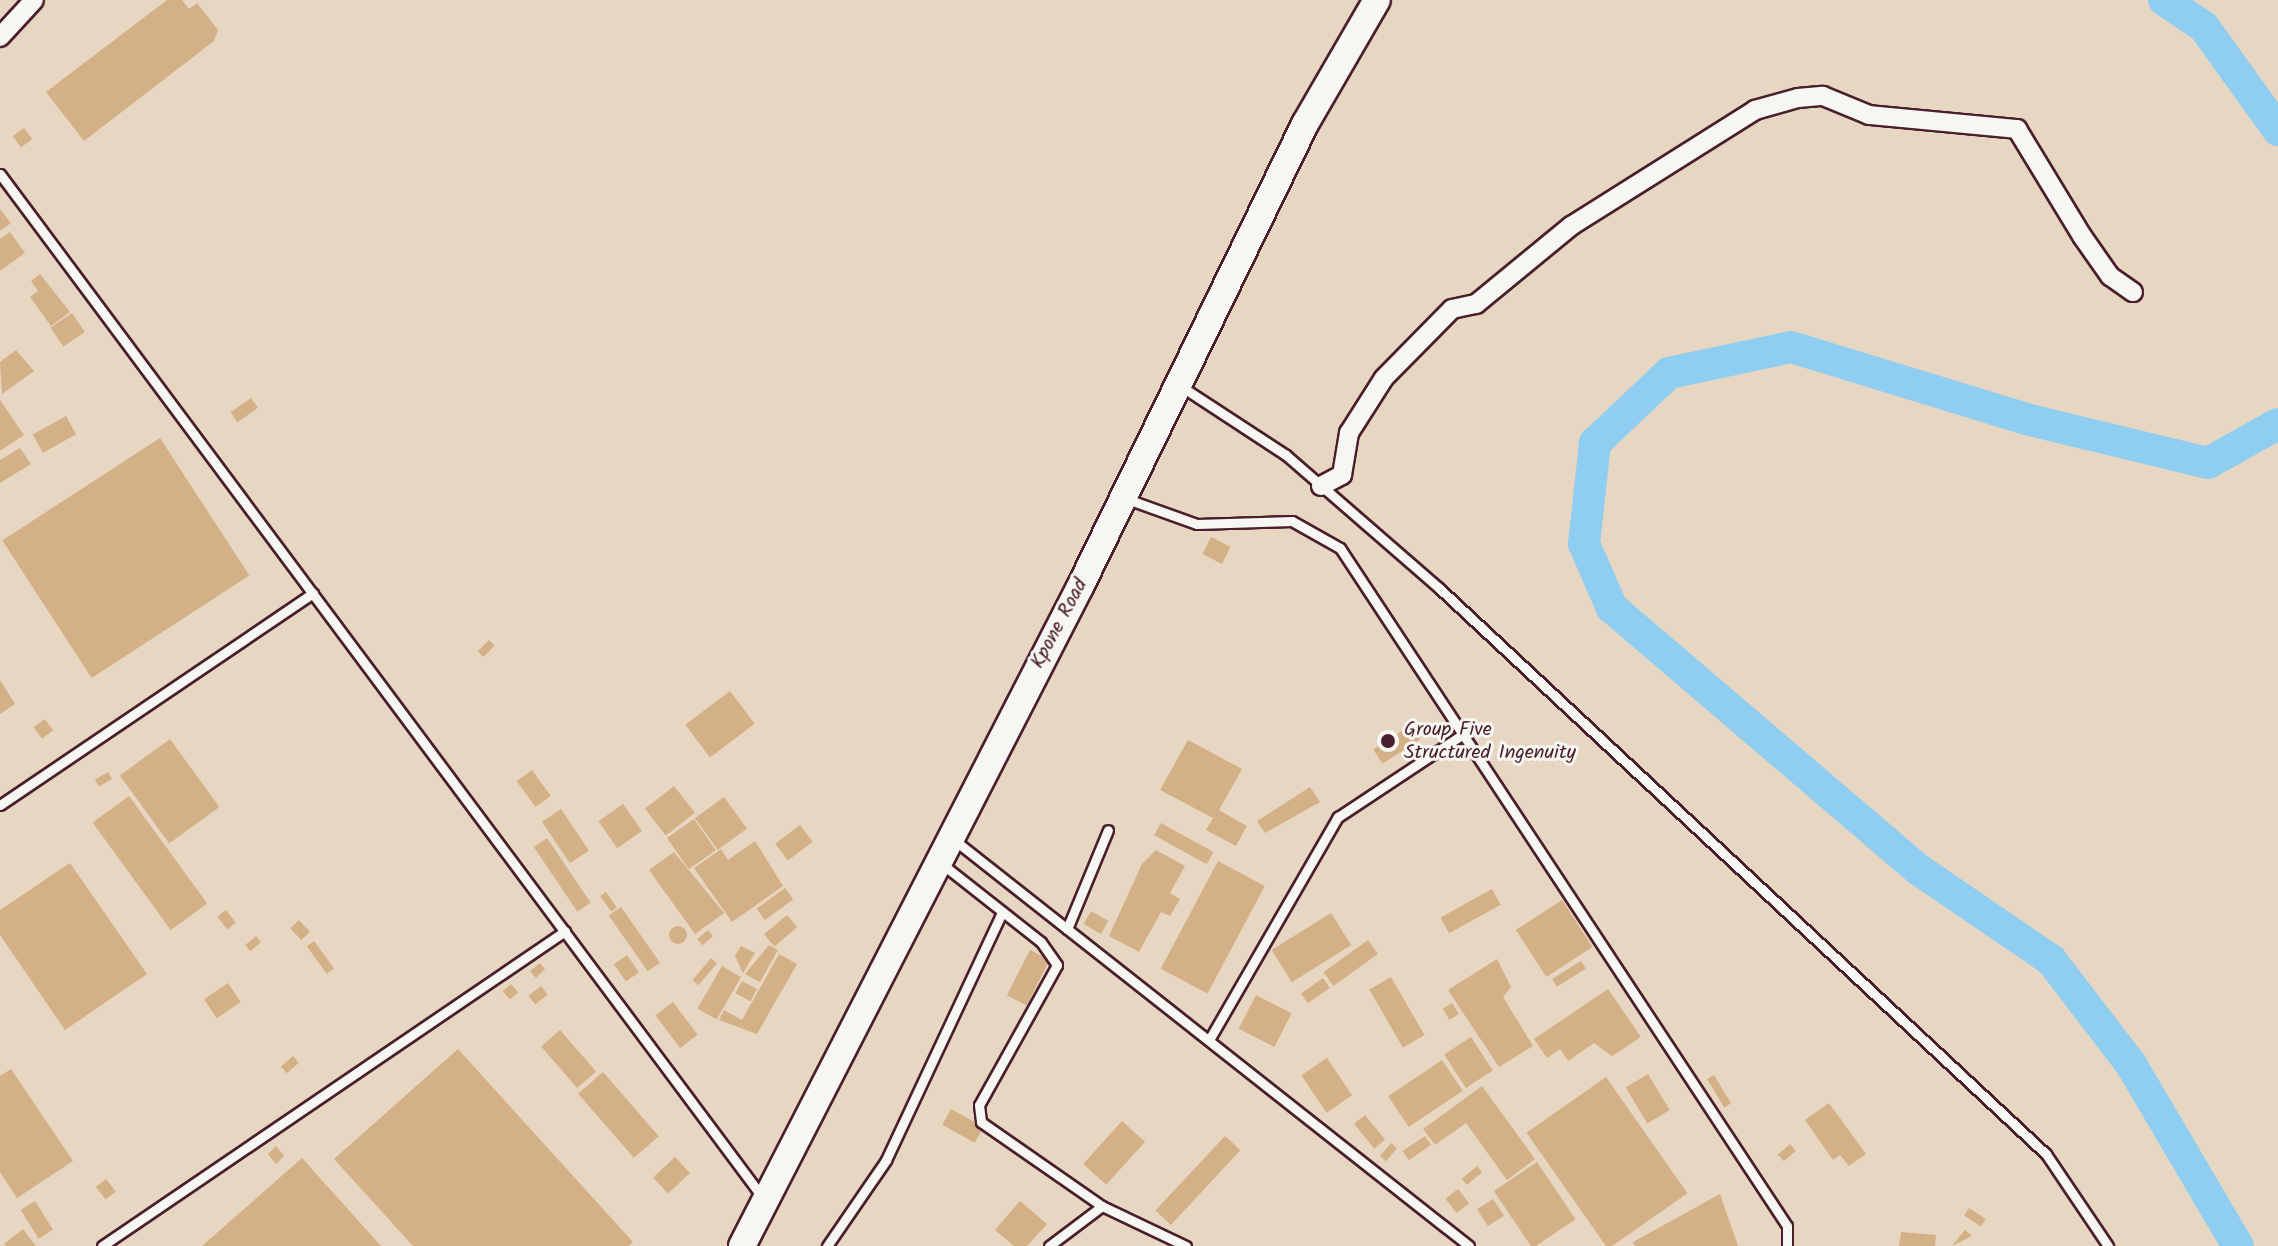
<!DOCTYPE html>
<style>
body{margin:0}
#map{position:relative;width:2278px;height:1246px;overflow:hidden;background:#efe8dc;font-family:Kalam,sans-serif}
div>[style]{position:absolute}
.built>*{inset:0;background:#e7d7c2;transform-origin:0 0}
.river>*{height:32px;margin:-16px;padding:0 16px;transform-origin:16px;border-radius:16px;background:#90cef1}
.building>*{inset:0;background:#d4b086;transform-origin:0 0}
.round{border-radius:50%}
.roads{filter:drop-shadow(2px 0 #4a1f2b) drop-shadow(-2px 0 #4a1f2b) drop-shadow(0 2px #4a1f2b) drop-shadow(0 -2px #4a1f2b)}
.lane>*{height:9px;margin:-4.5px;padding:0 4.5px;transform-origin:4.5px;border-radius:4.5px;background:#f6f6f2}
.street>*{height:18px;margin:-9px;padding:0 9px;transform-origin:9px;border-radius:9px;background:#f6f6f2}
.secondary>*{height:26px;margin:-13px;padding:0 13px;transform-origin:13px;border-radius:13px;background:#f6f6f2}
.dots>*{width:22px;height:22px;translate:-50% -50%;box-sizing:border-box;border:4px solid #f6f6f2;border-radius:50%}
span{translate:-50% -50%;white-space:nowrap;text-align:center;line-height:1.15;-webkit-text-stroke:6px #f6f6f2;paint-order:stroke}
.street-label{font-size:20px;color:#4a1f2b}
.poi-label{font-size:20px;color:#4a1f2b}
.left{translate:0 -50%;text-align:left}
</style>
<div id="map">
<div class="built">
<i style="left:0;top:0;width:2278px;height:1246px"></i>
</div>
<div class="river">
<i style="left:2164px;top:0;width:48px;rotate:34deg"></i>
<i style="left:2204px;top:27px;width:127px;rotate:54.3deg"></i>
<i style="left:2238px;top:1246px;width:212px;rotate:-120.5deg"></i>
<i style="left:2130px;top:1063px;width:130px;rotate:-127.5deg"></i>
<i style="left:2051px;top:960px;width:160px;rotate:-145.7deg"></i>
<i style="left:1919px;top:870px;width:404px;rotate:-139.5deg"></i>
<i style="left:1612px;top:608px;width:70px;rotate:-113.6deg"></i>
<i style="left:1584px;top:544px;width:102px;rotate:-83.8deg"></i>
<i style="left:1595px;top:443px;width:102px;rotate:-43.4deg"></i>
<i style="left:1669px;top:373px;width:125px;rotate:-12deg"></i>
<i style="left:1791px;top:347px;width:250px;rotate:17deg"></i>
<i style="left:2030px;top:420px;width:183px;rotate:13.6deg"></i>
<i style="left:2208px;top:463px;width:80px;rotate:-29.1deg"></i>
</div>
<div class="building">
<i style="clip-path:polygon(167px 0,182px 0,189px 9px,197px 3px,218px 30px,214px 41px,84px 141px,46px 92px)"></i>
<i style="left:24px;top:128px;width:14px;height:14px;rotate:54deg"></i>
<i style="clip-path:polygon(0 209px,11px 223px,0 231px)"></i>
<i style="clip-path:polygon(10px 232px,25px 253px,0 271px,0 239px)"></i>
<i style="clip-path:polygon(40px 274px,70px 312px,51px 326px,30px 297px,38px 291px,31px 281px)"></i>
<i style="left:72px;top:313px;width:23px;height:26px;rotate:56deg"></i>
<i style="clip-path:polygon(16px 350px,34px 371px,2px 394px,0 362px)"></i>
<i style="left:251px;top:398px;width:12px;height:25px;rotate:55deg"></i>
<i style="clip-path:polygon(0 400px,24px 435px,0 451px)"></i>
<i style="left:66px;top:416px;width:21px;height:38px;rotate:61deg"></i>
<i style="left:160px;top:438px;width:164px;height:188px;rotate:57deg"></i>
<i style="clip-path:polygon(20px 448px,31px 464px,0 483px,0 460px)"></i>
<i style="left:1211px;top:537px;width:22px;height:19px;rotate:27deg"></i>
<i style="left:489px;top:640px;width:8px;height:16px;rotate:45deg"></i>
<i style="clip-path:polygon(0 680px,15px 704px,0 714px)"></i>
<i style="left:730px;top:691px;width:41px;height:56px;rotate:53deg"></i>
<i style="left:45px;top:719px;width:14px;height:14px;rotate:54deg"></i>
<i style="left:1411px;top:725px;width:17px;height:45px;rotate:57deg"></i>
<i style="left:170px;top:739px;width:84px;height:62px;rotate:54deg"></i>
<i style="clip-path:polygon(1188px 740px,1242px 769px,1219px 810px,1247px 826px,1236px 846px,1206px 830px,1213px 818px,1160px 790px)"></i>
<i style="left:532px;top:770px;width:32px;height:19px;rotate:54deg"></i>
<i style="left:108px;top:772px;width:8px;height:15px;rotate:60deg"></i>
<i style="left:674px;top:786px;width:34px;height:37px;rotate:52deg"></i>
<i style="clip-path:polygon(1310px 787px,1320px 802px,1265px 833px,1257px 821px)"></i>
<i style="left:129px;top:796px;width:133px;height:45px;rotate:54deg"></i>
<i style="left:724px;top:797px;width:39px;height:36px;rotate:54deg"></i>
<i style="left:623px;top:804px;width:33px;height:30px;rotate:55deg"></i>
<i style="left:561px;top:809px;width:50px;height:23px;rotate:56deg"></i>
<i style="left:694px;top:819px;width:38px;height:33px;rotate:55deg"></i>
<i style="left:1161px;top:823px;width:60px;height:14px;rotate:29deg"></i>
<i style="left:800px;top:825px;width:21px;height:31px;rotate:53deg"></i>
<i style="left:547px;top:838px;width:78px;height:16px;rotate:56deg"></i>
<i style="clip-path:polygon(755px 841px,783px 886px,732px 922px,694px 868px,721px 849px,728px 860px)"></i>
<i style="clip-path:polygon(1156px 850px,1185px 866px,1170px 893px,1180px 899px,1170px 916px,1161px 912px,1139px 952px,1109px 936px,1142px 864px)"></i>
<i style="clip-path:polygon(674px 852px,724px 913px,695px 934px,649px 870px)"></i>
<i style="left:1218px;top:861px;width:53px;height:122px;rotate:28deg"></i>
<i style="clip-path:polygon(70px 863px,147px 974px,65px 1030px,0 935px,0 910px)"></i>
<i style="left:785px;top:888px;width:14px;height:35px;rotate:54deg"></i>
<i style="left:1492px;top:889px;width:18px;height:59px;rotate:61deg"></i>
<i style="left:606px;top:892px;width:19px;height:7px;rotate:55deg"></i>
<i style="left:1562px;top:900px;width:56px;height:55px;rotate:57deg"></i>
<i style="left:621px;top:907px;width:68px;height:15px;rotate:55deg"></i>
<i style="left:226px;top:910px;width:16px;height:11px;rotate:52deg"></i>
<i style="left:1091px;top:911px;width:20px;height:15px;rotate:30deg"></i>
<i style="left:1331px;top:913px;width:38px;height:70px;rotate:58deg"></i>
<i style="left:787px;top:915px;width:16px;height:30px;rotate:50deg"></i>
<i style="left:299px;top:920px;width:16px;height:12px;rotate:47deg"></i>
<i class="round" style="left:669px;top:926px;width:18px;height:18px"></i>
<i style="left:708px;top:930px;width:8px;height:14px;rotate:50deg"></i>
<i style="left:256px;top:936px;width:8px;height:14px;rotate:50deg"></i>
<i style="left:1368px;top:940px;width:17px;height:55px;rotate:54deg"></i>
<i style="left:314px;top:941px;width:34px;height:9px;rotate:54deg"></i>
<i style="clip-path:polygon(769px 945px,778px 950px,760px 982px,745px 974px)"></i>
<i style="clip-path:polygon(741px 946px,755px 953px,743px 973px,735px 956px)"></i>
<i style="left:1030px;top:950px;width:22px;height:51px;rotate:27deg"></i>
<i style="clip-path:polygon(779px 954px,797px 964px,757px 1034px,719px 1020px,724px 1010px,742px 1020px)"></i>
<i style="left:627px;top:955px;width:21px;height:16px;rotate:55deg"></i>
<i style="left:711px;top:958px;width:8px;height:29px;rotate:40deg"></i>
<i style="clip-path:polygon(1497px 959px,1511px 987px,1503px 997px,1533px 1046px,1499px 1067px,1448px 990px)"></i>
<i style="left:1581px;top:961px;width:9px;height:34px;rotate:58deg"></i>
<i style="clip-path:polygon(540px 963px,545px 969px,536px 978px,530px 971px)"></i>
<i style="left:722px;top:966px;width:22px;height:49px;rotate:30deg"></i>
<i style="left:1391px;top:977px;width:67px;height:25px;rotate:60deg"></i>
<i style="left:1323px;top:978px;width:12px;height:27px;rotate:55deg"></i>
<i style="left:742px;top:981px;width:17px;height:14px;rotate:28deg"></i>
<i style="left:228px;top:983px;width:23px;height:29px;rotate:56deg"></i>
<i style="left:511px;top:984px;width:11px;height:11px;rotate:49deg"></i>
<i style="left:541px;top:986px;width:11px;height:16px;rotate:52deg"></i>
<i style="clip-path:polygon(1608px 989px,1641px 1037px,1612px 1056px,1594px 1043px,1568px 1061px,1560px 1049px,1547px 1058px,1534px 1039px)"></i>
<i style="left:1256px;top:995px;width:40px;height:38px;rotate:27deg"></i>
<i style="left:673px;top:1002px;width:41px;height:22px;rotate:53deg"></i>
<i style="left:1452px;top:1003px;width:13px;height:11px;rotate:58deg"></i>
<i style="left:560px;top:1030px;width:55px;height:25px;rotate:49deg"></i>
<i style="left:1471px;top:1037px;width:40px;height:32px;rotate:57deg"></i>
<i style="clip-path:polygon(458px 1049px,633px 1242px,629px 1246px,413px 1246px,334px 1159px)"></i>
<i style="left:293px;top:1056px;width:9px;height:16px;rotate:49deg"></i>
<i style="left:1327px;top:1058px;width:45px;height:31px;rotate:56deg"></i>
<i style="left:1442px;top:1060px;width:37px;height:65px;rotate:56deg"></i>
<i style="clip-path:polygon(11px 1069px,73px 1161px,17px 1198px,0 1172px,0 1076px)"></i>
<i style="left:603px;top:1072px;width:85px;height:33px;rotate:49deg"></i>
<i style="left:1648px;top:1074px;width:42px;height:26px;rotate:59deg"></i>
<i style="left:1714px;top:1075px;width:33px;height:8px;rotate:59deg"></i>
<i style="left:1606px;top:1077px;width:142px;height:97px;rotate:55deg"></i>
<i style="clip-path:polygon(1482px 1086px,1535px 1159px,1507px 1180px,1466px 1123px,1435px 1145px,1423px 1129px)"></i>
<i style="clip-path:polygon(1829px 1103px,1866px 1154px,1849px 1166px,1840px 1155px,1833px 1160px,1805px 1120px)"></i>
<i style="left:951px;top:1109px;width:37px;height:18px;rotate:29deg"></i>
<i style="left:1365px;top:1115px;width:32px;height:14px;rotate:51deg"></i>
<i style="left:1122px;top:1121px;width:31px;height:58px;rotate:42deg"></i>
<i style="left:1225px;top:1136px;width:21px;height:102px;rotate:43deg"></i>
<i style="left:1425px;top:1136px;width:11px;height:27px;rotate:56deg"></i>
<i style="left:1391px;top:1143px;width:8px;height:17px;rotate:40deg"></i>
<i style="left:1790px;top:1144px;width:9px;height:16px;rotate:49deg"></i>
<i style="clip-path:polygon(276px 1146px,284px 1156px,276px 1164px,268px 1154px)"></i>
<i style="left:675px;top:1157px;width:22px;height:30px;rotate:47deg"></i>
<i style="clip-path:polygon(302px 1158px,381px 1246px,202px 1246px)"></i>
<i style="left:1537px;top:1162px;width:69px;height:52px;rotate:56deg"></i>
<i style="left:1477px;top:1166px;width:8px;height:20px;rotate:50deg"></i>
<i style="left:106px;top:1179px;width:16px;height:13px;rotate:52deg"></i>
<i style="left:1458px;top:1189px;width:18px;height:16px;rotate:52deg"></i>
<i style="clip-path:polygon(1720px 1194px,1738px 1246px,1635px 1246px,1633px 1242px)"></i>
<i style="left:1493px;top:1199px;width:20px;height:19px;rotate:57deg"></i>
<i style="left:35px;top:1201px;width:34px;height:17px;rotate:58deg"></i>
<i style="clip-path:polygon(1020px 1201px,1047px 1224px,1027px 1246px,1014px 1246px,995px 1230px)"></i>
<i style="left:1969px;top:1208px;width:20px;height:9px;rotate:33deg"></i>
<i style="clip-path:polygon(23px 1229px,36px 1246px,6px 1246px,4px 1244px)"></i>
<i style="clip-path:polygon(1965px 1230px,1972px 1236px,1952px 1246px)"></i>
<i style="clip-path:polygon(1901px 1232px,1936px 1235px,1935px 1246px,1899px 1246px)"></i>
</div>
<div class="roads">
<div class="lane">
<i style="left:0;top:174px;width:1277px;rotate:53.31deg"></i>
<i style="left:1182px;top:387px;width:124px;rotate:33.2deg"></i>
<i style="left:1286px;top:455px;width:203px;rotate:41deg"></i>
<i style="left:1439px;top:588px;width:830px;rotate:43deg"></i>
<i style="left:2046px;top:1154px;width:111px;rotate:56deg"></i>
<i style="left:1127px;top:499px;width:74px;rotate:19.7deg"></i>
<i style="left:1197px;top:524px;width:95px;rotate:-1.8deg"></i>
<i style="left:1292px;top:521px;width:55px;rotate:29.4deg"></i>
<i style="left:1340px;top:548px;width:812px;rotate:56.6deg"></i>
<i style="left:1787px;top:1226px;width:20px;rotate:90deg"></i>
<i style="left:0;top:805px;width:378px;rotate:-34.1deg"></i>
<i style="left:953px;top:839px;width:657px;rotate:38.26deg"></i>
<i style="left:942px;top:864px;width:126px;rotate:38.2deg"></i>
<i style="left:1041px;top:942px;width:28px;rotate:55deg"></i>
<i style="left:1057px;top:965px;width:160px;rotate:119.1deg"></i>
<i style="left:979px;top:1105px;width:17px;rotate:83deg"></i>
<i style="left:981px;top:1122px;width:147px;rotate:34.8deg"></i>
<i style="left:1102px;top:1206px;width:93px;rotate:25.5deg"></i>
<i style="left:1067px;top:929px;width:107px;rotate:-67.5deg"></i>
<i style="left:1209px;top:1040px;width:258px;rotate:-60deg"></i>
<i style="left:1338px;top:817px;width:152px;rotate:-33.5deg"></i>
<i style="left:102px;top:1246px;width:560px;rotate:-34.23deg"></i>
<i style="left:827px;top:1246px;width:104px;rotate:-55.5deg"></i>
<i style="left:886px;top:1160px;width:274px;rotate:-64.9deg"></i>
<i style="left:1049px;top:1246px;width:66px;rotate:-37deg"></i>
</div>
<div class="street">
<i style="left:0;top:37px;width:50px;rotate:-47.4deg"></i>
<i style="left:1321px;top:486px;width:24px;rotate:-28deg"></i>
<i style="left:1342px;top:475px;width:43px;rotate:-80.5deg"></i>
<i style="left:1349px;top:433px;width:65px;rotate:-57.5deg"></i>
<i style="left:1384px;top:378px;width:97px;rotate:-45.4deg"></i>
<i style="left:1452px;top:309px;width:25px;rotate:-12deg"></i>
<i style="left:1476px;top:304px;width:123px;rotate:-39.4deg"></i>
<i style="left:1571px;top:226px;width:218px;rotate:-32.2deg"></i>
<i style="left:1755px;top:110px;width:45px;rotate:-15.6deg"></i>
<i style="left:1798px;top:98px;width:25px;rotate:-5deg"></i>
<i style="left:1823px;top:96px;width:50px;rotate:22.4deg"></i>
<i style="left:1869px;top:115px;width:149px;rotate:5.4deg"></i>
<i style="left:2017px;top:129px;width:125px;rotate:58.7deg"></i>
<i style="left:2082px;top:236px;width:49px;rotate:55deg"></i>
<i style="left:2110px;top:276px;width:28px;rotate:35deg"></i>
</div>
<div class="secondary">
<i style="left:742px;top:1246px;width:741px;rotate:-62.85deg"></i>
<i style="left:1080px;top:587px;width:515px;rotate:-64.08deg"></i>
<i style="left:1305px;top:124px;width:143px;rotate:-59.9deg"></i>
</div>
</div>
<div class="dots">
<i style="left:1388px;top:741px;background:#4a1f2b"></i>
</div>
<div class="street-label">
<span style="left:1060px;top:624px;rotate:-62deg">Kpone Road</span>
</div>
<div class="poi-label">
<span class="left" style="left:1404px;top:742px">Group Five<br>Structured Ingenuity</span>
</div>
</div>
